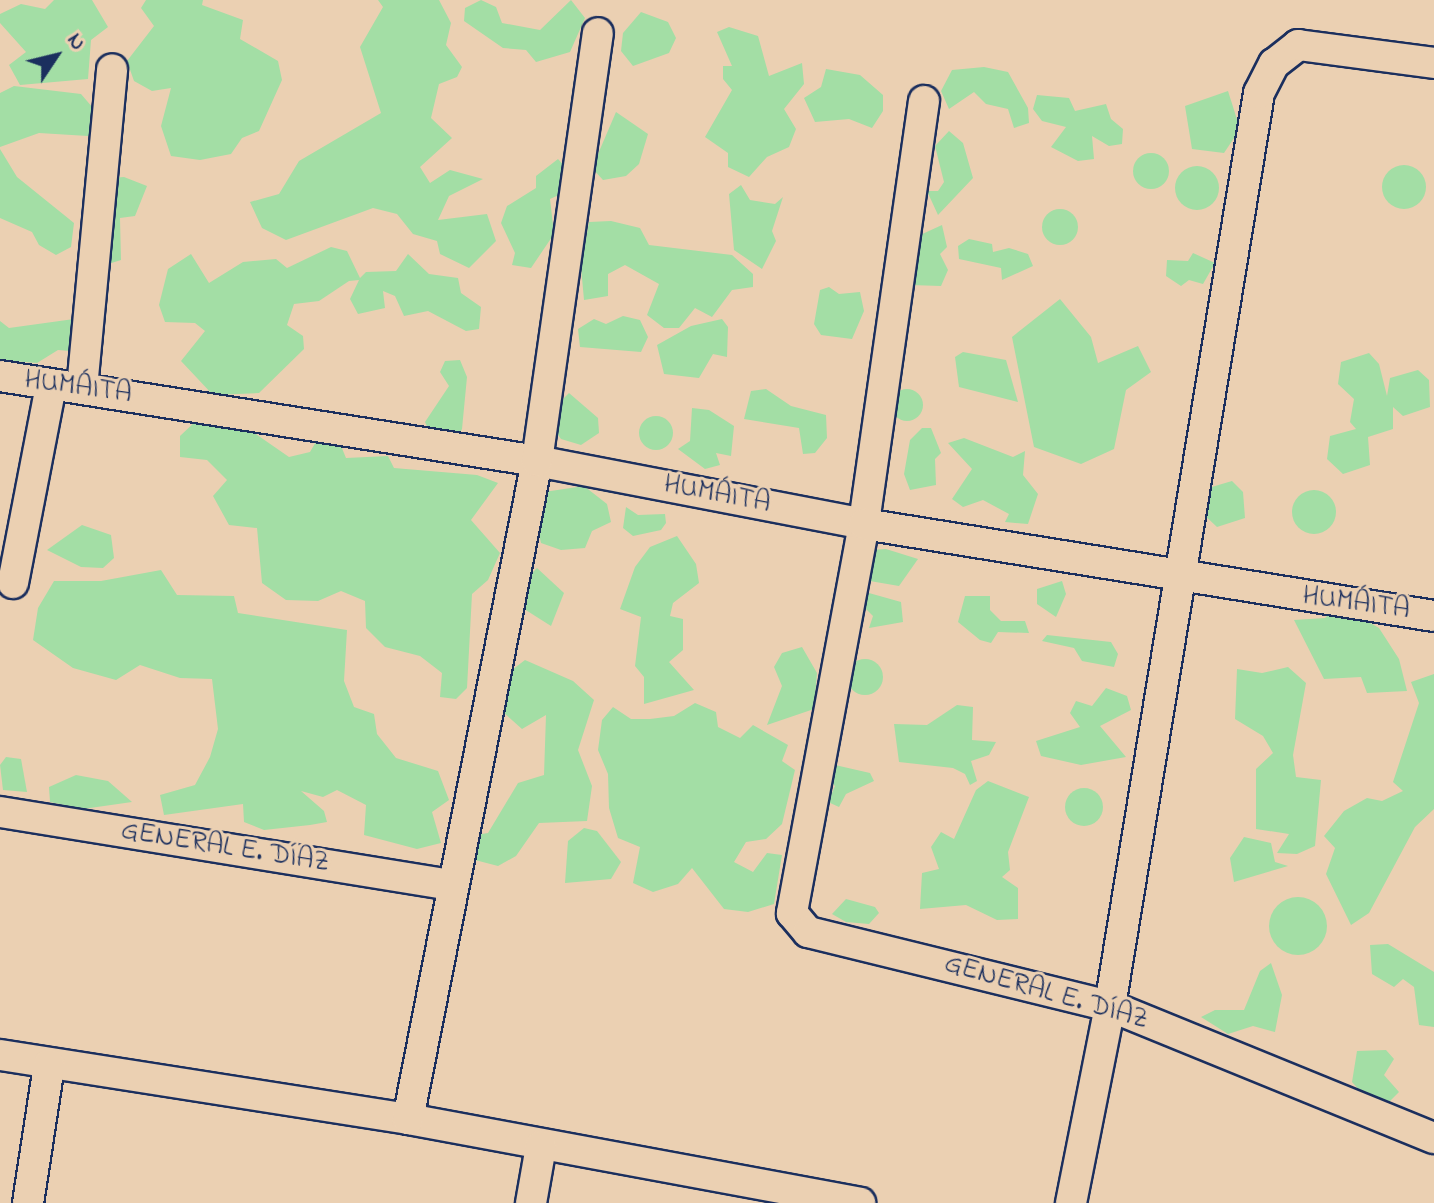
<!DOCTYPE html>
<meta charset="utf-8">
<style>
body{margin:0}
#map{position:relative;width:1434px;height:1203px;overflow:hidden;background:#ebd0b2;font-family:"Indie Flower",sans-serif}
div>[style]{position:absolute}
.green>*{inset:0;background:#a3dea5}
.round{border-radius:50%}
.roads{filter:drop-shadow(2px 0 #1b2f5e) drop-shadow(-2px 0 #1b2f5e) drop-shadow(0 2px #1b2f5e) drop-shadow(0 -2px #1b2f5e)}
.minor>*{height:30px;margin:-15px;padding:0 15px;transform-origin:15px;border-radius:15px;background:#ebd0b2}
span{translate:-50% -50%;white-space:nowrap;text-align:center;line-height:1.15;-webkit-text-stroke:6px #ebd0b2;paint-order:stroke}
.street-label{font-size:28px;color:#1b2f5e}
.north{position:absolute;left:16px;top:16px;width:80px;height:80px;-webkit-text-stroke:6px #ebd0b2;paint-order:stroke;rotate:55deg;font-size:22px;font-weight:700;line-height:32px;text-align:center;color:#1b2f5e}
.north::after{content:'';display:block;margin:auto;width:28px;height:36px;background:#1b2f5e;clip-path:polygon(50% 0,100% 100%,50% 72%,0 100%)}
</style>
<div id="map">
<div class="green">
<i style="clip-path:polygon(54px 0,92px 0,108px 27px,91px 40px,88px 79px,20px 85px,9px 65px,26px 52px,0 23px,0 14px,21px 4px,45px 9px)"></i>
<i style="clip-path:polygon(146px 0,203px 0,202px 5px,243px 20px,240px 39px,278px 61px,282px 80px,259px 131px,242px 138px,231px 154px,200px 160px,171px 156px,161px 126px,171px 88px,152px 91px,134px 81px,127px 61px,154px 26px,141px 8px)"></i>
<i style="clip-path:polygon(378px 0,439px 0,451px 23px,446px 45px,462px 67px,457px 77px,439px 84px,431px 118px,452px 138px,420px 167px,430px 183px,450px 170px,483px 179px,449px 196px,438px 220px,487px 214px,496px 241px,469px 268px,440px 254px,437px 241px,413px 234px,397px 214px,373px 208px,286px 240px,262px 228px,250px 202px,279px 194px,299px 161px,381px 113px,360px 47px,383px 7px)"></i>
<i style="clip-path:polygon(481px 0,496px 7px,502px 23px,540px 30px,571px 0,585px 18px,570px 52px,536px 62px,526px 50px,503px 48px,464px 21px,465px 8px)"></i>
<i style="clip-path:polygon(641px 12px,668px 22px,676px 38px,669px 53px,633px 66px,621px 51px,623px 33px)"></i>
<i style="clip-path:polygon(729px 27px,758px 36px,769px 76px,802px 63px,804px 84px,784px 109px,796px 129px,789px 147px,767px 157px,749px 177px,728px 167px,728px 153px,705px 137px,732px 90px,723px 79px,723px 66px,732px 66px,717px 32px)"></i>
<i style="clip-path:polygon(984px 67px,1008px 72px,1028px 108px,1029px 123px,1014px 128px,1008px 109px,986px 104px,974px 92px,949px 109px,941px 91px,952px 70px)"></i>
<i style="clip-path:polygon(826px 69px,860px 75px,883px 95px,883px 111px,872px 128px,849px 119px,815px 122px,804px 98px,821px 87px)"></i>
<i style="clip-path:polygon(14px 86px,81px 94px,93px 108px,95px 126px,88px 136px,39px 133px,0 147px,0 93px)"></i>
<i style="clip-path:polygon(1228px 91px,1240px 129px,1224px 153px,1192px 149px,1185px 106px)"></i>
<i style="clip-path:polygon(1037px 95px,1069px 98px,1075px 111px,1106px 104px,1111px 119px,1123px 129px,1122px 144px,1109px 146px,1092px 136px,1094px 159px,1078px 161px,1051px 147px,1066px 127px,1042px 121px,1033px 109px)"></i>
<i style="clip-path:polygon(616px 112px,648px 134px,639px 164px,626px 176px,603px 180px,592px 168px)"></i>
<i style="clip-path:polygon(949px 131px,963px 143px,973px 178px,938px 215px,927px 191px,938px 191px,944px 182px,935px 146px)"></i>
<i style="clip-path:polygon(0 149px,17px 177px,74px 223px,71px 247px,56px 255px,39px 245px,32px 232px,0 218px)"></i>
<i class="round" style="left:1133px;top:153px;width:36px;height:36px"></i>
<i style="clip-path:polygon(558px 159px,568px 170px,561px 194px,550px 199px,554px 234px,531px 268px,512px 265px,515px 253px,501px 223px,507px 206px,536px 188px,536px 176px)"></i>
<i class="round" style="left:1382px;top:165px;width:44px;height:44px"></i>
<i class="round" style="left:1175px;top:166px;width:44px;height:44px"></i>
<i style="clip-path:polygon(124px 177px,147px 186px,135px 216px,120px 218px,121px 260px,102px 266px,111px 178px)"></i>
<i style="clip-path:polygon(741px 185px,750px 200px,775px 204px,783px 197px,772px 231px,776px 241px,762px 269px,734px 250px,729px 194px)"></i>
<i class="round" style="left:1042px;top:209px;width:36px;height:36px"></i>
<i style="clip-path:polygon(611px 221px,640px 228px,649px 245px,732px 255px,753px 274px,753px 287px,732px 290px,712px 317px,695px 308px,679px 328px,664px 328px,647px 315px,659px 284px,625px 265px,608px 274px,608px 296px,584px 300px,581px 267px,589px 222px)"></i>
<i style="clip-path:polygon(942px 225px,947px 247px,940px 254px,948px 270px,941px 286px,910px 285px,918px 236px)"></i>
<i style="clip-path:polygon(969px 239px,992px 244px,993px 252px,1009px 248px,1028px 254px,1033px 266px,1002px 280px,1001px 268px,959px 259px,958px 246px)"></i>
<i style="clip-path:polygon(331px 247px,347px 251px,360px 278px,366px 272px,396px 271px,408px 254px,429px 274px,458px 278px,461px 293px,481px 307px,479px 329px,466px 331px,428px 311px,404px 316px,395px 296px,383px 291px,385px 308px,358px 314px,350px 299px,359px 280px,349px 281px,319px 301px,294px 304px,287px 325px,303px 336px,304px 349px,259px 393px,213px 395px,181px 361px,205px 331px,195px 323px,165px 322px,159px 305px,168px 269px,191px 254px,209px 283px,243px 262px,276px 259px,287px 268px)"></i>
<i style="clip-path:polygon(1193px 253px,1215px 263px,1203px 284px,1189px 280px,1181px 286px,1166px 276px,1167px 260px,1188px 261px)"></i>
<i style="clip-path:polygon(829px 287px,839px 294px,860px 292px,864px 311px,852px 339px,821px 335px,814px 324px,820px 290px)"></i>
<i style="clip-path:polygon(1060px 299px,1091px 337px,1098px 363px,1138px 346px,1151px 372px,1126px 390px,1114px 449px,1081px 464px,1034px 447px,1012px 337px)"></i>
<i style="clip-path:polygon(623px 316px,640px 320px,648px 337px,641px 352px,580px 347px,578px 329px,594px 319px,606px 324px)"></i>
<i style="clip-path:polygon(74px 319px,82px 352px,58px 350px,37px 363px,0 360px,0 321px,9px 328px)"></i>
<i style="clip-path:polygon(722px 319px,728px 327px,727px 357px,713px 354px,699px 378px,664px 374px,657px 345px,691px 326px)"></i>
<i style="clip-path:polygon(963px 352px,1006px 360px,1018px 402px,959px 387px,955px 357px)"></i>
<i style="clip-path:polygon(1369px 353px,1379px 364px,1387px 396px,1390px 378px,1418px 370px,1429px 380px,1430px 407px,1403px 416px,1393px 407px,1393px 429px,1368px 437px,1370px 465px,1343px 474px,1327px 459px,1330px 436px,1356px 429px,1350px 422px,1354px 399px,1338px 384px,1341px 362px)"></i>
<i style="clip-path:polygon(460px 360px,467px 377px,462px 429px,459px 435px,432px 437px,425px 422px,449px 386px,440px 372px,445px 361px)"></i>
<i class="round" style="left:891px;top:389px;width:32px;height:32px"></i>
<i style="clip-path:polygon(766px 389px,791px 406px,826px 415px,827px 438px,815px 453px,803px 454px,799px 428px,744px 419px,751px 391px)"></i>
<i style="clip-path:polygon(569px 393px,598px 418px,599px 433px,581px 445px,561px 439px,553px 428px,554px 408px)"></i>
<i style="clip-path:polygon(692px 408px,709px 410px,734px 426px,731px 456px,716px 453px,720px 465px,705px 469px,678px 449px,690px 441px)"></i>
<i class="round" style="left:639px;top:416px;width:34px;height:34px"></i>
<i style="clip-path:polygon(197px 420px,243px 425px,289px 457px,310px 452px,317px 440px,339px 441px,346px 458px,388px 456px,394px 468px,477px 475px,498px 483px,471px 520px,500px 553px,488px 580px,472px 594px,467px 688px,456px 699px,440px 697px,442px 673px,420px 656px,385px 647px,366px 628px,365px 601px,341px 591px,318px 601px,286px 600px,262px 583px,257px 528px,229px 525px,213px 496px,227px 480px,207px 460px,180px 457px,180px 436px)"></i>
<i style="clip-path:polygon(922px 428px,931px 428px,941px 453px,935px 459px,936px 485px,910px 490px,904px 474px,910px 440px)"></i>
<i style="clip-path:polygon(964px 438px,1013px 457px,1025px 451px,1023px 475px,1038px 494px,1028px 524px,1005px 522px,1009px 514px,983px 500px,963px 507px,952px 499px,972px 469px,948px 443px)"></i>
<i style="clip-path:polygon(1232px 481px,1243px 492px,1245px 518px,1217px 527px,1201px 512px,1205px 489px)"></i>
<i style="clip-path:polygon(584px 486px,607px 504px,611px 522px,592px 531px,585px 548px,561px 550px,541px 543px,534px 513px,544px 492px)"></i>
<i class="round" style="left:1292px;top:490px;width:44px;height:44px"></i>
<i style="clip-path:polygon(626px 507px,638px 515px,665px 514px,666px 523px,661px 530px,633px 536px,623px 528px)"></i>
<i style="clip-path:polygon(82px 525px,111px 535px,114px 558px,103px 568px,81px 567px,47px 550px)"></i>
<i style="clip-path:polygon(677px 536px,696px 564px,699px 583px,673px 603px,670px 616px,683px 619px,683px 650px,669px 662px,694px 690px,644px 704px,644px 677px,635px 666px,641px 617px,620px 609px,635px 567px,650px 547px)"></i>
<i style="clip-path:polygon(886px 549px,918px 559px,899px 586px,864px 580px,870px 550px)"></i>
<i style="clip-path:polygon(537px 568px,564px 593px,551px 626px,521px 607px,521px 584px)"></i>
<i style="clip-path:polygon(161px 570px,177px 595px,234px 596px,238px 613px,347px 630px,344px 681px,354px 707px,374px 714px,377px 734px,396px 758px,438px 771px,449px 800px,432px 812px,441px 843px,417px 849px,364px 835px,366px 805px,337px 790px,323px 797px,301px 791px,324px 811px,327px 822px,310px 825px,264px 830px,244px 822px,243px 804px,164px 815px,160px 795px,195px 785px,210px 757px,218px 729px,212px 679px,180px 678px,140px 665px,116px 680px,73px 668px,33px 640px,38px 608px,54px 581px,101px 581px)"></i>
<i style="clip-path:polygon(1062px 581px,1066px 594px,1056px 617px,1037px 604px,1037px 589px)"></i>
<i style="clip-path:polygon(869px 593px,901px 602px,903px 622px,869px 628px,873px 616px,862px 605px)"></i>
<i style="clip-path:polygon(965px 596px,990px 596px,990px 610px,1001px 621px,1025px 621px,1029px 633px,998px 632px,991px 643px,980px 640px,958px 622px)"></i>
<i style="clip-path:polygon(1339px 605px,1379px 628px,1399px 659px,1407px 691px,1367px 693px,1361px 677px,1324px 679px,1294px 620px,1325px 618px)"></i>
<i style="clip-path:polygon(1047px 635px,1111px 642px,1118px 654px,1114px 667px,1082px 661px,1074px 648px,1042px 641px)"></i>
<i style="clip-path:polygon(802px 647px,817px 673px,814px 709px,767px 725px,782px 686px,774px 667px,782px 653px)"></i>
<i class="round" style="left:847px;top:659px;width:36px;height:36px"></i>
<i style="clip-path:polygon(525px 660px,573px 681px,594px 700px,578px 750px,592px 786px,587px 821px,539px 823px,516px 856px,498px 866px,475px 860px,469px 836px,488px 833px,518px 783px,544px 775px,546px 715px,522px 729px,502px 711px,504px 676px)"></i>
<i style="clip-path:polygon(1288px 667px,1306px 683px,1293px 755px,1296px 777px,1321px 780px,1315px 846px,1297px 854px,1277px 853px,1289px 834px,1256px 829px,1256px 769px,1273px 753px,1263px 736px,1235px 719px,1237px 669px,1262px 673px)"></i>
<i style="clip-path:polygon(1434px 674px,1434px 809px,1415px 827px,1369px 913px,1351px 925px,1326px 874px,1335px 848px,1324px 836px,1344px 811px,1367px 798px,1382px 801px,1403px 791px,1393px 782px,1419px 703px,1411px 682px)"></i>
<i style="clip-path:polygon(1106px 688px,1127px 696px,1131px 710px,1100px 726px,1126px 757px,1081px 765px,1041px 756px,1036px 741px,1080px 727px,1070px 713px,1076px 701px,1092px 706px)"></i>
<i style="clip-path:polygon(695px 703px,716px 712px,718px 727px,740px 738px,753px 725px,788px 745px,782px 761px,795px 770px,782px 824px,766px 839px,746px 842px,734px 862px,753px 872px,767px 853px,782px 855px,774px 904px,748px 912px,724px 909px,692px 868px,678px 884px,653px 892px,633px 883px,640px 847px,618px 838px,609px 808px,608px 774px,598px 750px,602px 720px,613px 707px,631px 719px,650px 719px,674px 716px)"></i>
<i style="clip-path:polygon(957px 705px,973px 707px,972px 740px,996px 742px,989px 755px,971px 761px,977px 781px,970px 785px,965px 774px,953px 768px,899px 762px,894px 724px,927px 725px)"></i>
<i style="clip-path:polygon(6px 757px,21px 759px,27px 792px,3px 790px,0 765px)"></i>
<i style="clip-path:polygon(835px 765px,870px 773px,874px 781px,846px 794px,839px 807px,828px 802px,835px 786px,825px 776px)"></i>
<i style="clip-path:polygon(76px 775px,108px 781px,132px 802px,83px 809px,50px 802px,49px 787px)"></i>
<i style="clip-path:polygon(988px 781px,1029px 797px,1008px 852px,1010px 870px,1002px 877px,1018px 888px,1018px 919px,997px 920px,966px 905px,920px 909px,922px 873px,939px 869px,931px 847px,941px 832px,954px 839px,976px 790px)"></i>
<i class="round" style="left:1065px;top:788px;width:38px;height:38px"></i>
<i style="clip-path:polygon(584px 828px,597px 831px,621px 862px,611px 879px,565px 883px,568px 841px)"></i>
<i style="clip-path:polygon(1244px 837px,1271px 843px,1275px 862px,1288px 866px,1234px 882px,1230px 858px)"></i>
<i class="round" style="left:1269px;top:897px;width:58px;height:58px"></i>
<i style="clip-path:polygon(846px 899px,875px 907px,879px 913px,869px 924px,846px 922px,832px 914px)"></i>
<i style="clip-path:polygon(1388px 944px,1434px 972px,1434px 1027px,1419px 1025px,1414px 987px,1403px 979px,1394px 987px,1372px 974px,1370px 945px)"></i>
<i style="clip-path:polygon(1271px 963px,1282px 995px,1275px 1032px,1253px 1026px,1228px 1034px,1201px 1017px,1215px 1010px,1244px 1010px,1260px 971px)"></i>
<i style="clip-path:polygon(1386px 1050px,1394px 1059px,1384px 1075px,1399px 1092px,1387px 1104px,1368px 1100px,1352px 1082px,1357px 1051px)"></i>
</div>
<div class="roads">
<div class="minor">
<i style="left:924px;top:101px;width:427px;rotate:98.1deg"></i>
<i style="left:864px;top:524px;width:396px;rotate:100.5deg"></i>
<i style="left:792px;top:913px;width:25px;rotate:50deg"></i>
<i style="left:808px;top:932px;width:311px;rotate:13.8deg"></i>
<i style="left:1110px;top:1006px;width:350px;rotate:22.2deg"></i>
<i style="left:0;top:376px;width:544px;rotate:8.99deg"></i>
<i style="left:537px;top:461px;width:333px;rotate:10.9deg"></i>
<i style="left:864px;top:524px;width:577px;rotate:9.17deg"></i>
<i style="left:82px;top:388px;width:320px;rotate:-84.6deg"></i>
<i style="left:13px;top:583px;width:201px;rotate:-79.1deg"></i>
<i style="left:0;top:812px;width:456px;rotate:9.2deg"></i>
<i style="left:0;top:1055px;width:413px;rotate:8.9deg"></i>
<i style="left:408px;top:1119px;width:460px;rotate:10.5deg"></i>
<i style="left:408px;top:1119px;width:671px;rotate:-78.91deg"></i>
<i style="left:537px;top:461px;width:432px;rotate:-81.9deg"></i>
<i style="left:28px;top:1203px;width:140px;rotate:-81.3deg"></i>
<i style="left:531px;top:1203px;width:58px;rotate:-80deg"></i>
<i style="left:1071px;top:1203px;width:201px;rotate:-78.8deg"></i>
<i style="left:1110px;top:1006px;width:925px;rotate:-80.73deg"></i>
<i style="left:1259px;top:93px;width:33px;rotate:-63deg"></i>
<i style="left:1274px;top:64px;width:31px;rotate:-38deg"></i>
<i style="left:1298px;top:45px;width:137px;rotate:7.5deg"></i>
</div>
</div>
<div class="street-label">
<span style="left:78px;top:388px;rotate:8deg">HUMÁITA</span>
<span style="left:717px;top:495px;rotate:11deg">HUMÁITA</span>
<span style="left:1356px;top:604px;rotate:8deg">HUMÁITA</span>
<span style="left:225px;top:848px;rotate:9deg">GENERAL E. DÍAZ</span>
<span style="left:1046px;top:993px;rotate:16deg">GENERAL E. DÍAZ</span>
</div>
<div class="north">N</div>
</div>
